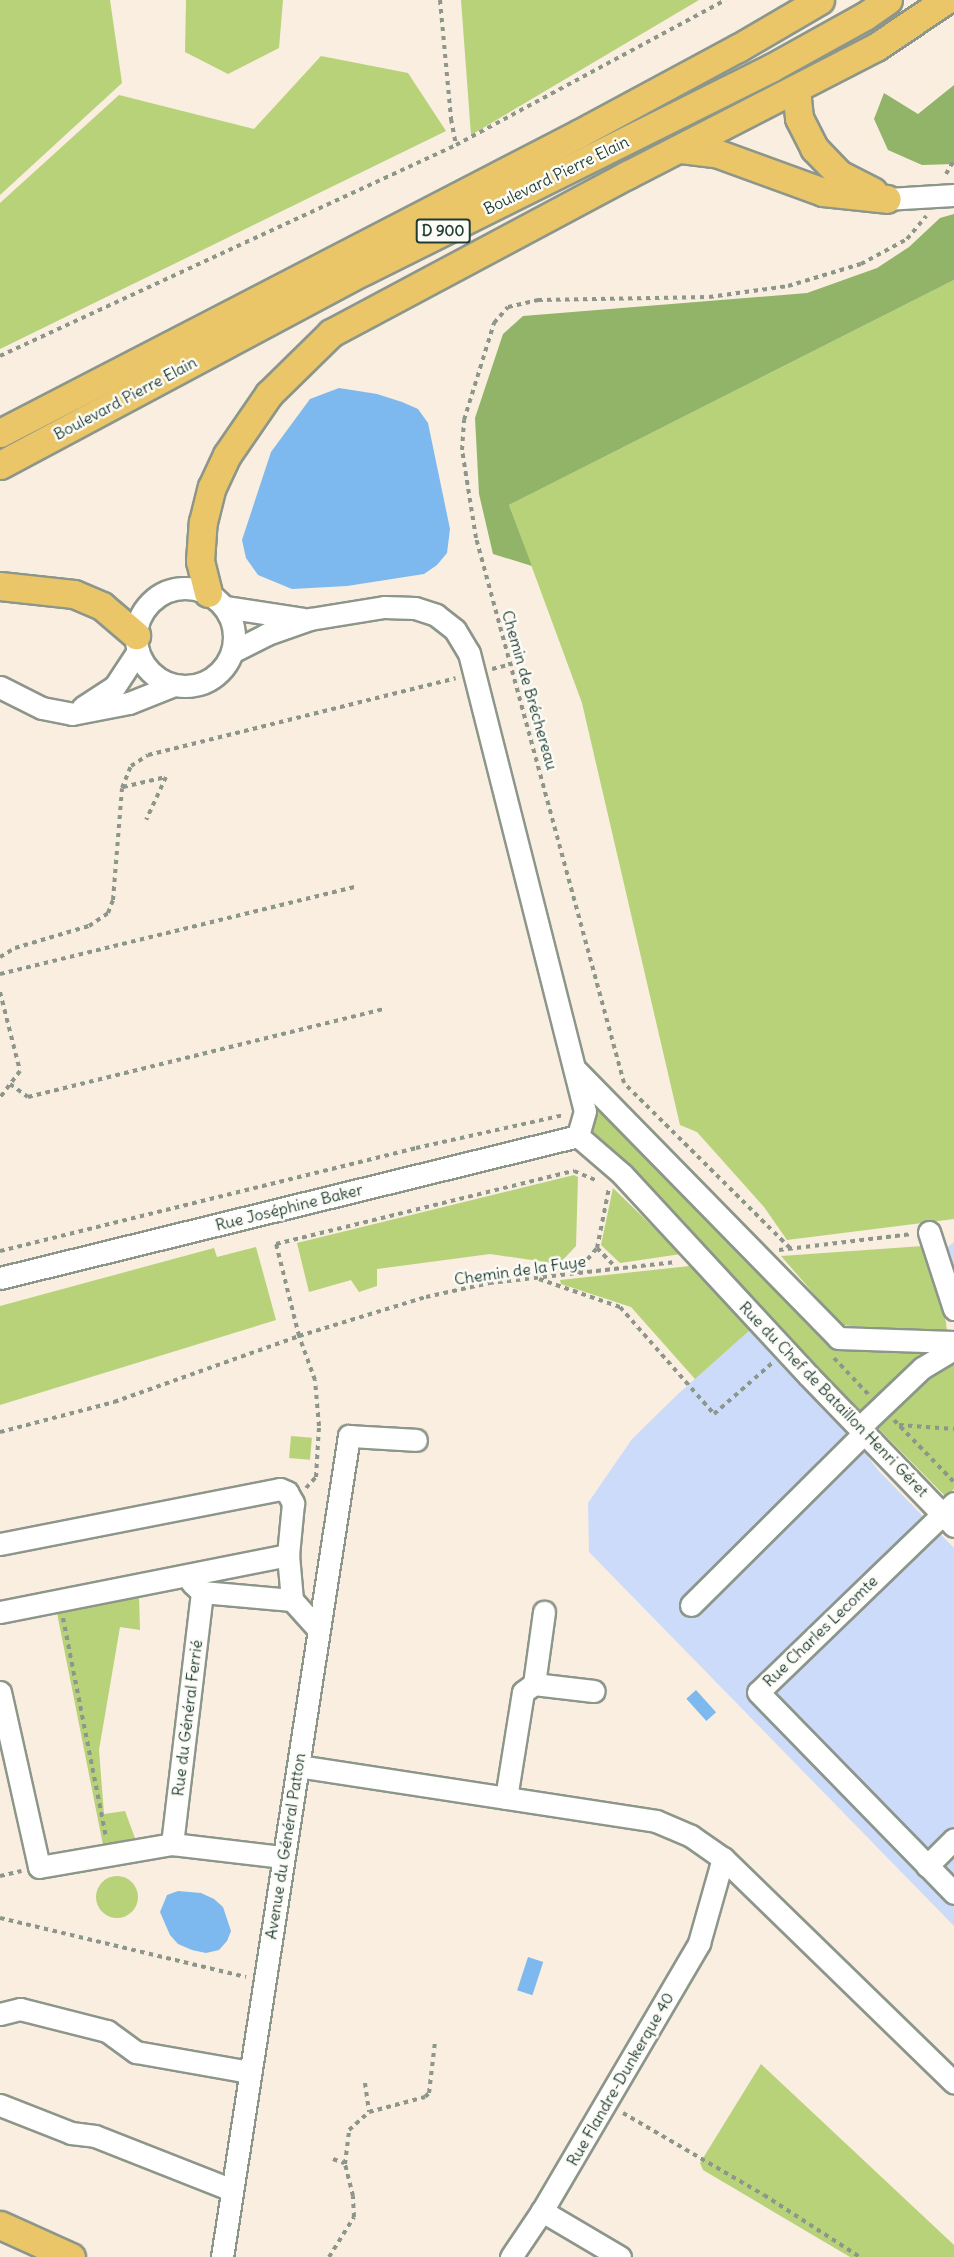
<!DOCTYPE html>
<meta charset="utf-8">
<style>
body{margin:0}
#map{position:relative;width:954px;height:2257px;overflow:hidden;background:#f9eedf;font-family:Delius,sans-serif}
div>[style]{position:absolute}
.built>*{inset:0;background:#cddbfa}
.green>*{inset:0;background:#b7d278;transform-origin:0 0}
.round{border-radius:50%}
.forest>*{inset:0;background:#91b468}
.water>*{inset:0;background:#7db8ef;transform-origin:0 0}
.path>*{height:4px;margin-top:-2px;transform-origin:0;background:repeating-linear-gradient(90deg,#8c968a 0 4.5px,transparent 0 9px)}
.roads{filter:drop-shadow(2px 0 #8c968a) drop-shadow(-2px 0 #8c968a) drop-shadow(0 2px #8c968a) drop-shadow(0 -2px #8c968a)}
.minor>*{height:21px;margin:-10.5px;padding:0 10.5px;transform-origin:10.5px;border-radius:10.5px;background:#fff}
.minor>.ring{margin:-10.5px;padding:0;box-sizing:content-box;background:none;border:21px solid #fff;border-radius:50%}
.major>*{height:27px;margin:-13.5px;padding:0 13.5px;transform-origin:13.5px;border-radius:13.5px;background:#eac669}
span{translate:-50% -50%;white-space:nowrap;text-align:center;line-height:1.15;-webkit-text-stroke:5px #fdfcf7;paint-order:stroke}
.shield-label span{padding:2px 4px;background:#fdfcf7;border:2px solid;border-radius:4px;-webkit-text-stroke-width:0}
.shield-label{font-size:15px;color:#1f3d34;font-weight:700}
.street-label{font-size:16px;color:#1f3d34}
</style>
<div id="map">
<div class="built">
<i style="clip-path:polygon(954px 1242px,954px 1281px,944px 1250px)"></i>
<i style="clip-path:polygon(750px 1330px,851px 1434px,878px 1470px,954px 1548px,954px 1926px,589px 1552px,588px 1503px,632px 1439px,678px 1394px)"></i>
</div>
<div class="green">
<i style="clip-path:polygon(0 0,110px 0,122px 83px,0 195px)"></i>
<i style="clip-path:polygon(186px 0,283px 0,279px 48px,228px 74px,185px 52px)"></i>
<i style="clip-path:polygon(461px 0,699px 0,471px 135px)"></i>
<i style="clip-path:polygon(321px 56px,408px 73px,446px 131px,0 349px,0 203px,119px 95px,254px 129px)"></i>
<i style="clip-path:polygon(954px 280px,954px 1219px,787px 1240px,764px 1207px,697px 1132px,680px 1125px,582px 703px,509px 505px)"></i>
<i style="clip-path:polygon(603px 1107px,834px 1345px,926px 1352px,928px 1356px,861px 1413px,590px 1133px,586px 1115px)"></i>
<i style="clip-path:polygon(574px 1175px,578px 1177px,576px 1246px,559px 1264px,490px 1254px,377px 1269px,377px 1286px,359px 1292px,351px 1280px,309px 1292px,297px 1243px)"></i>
<i style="clip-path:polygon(613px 1188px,681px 1254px,620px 1263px,601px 1245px)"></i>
<i style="clip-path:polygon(923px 1246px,946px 1322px,947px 1334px,841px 1325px,781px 1256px)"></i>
<i style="clip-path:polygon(256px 1247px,276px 1320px,0 1405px,0 1306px,214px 1248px,217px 1257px)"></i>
<i style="clip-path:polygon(690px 1266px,750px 1330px,695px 1379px,631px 1307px,561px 1284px,560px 1280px)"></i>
<i style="clip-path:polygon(954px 1363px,954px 1489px,946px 1497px,875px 1425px,921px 1382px)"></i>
<i style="left:291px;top:1436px;width:21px;height:22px;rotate:5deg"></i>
<i style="clip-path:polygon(139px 1597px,140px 1630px,120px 1627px,99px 1750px,104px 1814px,125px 1811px,135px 1838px,103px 1845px,57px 1613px)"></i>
<i class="round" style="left:96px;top:1876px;width:42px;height:42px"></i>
<i style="clip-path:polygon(761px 2064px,954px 2245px,954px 2257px,850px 2257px,703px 2170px,700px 2163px)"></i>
</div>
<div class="forest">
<i style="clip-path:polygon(954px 85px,954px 164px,922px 165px,888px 150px,874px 119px,884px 93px,918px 114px)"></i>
<i style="clip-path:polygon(954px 214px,954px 280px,509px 505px,532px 566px,493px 554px,479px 494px,475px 418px,503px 334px,523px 316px,807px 293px,877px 268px,909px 247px,940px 218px)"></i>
</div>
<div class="water">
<i style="clip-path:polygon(339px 388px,377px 394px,402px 402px,418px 409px,428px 423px,450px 529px,447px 553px,437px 565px,424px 574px,347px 586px,292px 589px,258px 575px,246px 558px,242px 540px,271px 452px,310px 399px)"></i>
<i style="left:696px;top:1690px;width:30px;height:13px;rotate:48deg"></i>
<i style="clip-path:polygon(178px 1891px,201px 1893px,214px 1899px,223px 1907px,231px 1931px,227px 1941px,219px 1950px,206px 1953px,192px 1950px,178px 1944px,170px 1935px,160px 1912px,167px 1895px)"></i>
<i style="left:528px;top:1957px;width:16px;height:35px;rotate:18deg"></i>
</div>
<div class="path">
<i style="left:440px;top:0;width:120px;rotate:84.7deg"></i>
<i style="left:451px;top:119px;width:26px;rotate:79deg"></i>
<i style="left:946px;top:174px;width:16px;rotate:-60deg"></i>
<i style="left:0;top:356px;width:502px;rotate:-24.83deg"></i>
<i style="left:456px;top:145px;width:306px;rotate:-28.3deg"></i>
<i style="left:492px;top:669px;width:21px;rotate:-14deg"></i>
<i style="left:123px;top:787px;width:44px;rotate:-13.1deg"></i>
<i style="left:166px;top:777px;width:47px;rotate:114.9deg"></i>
<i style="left:0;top:957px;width:17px;rotate:-31deg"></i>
<i style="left:15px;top:948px;width:77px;rotate:-16.6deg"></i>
<i style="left:89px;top:926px;width:23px;rotate:-34deg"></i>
<i style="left:108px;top:913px;width:14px;rotate:-69deg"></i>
<i style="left:113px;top:900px;width:112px;rotate:-85.4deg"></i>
<i style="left:122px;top:788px;width:24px;rotate:-68deg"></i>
<i style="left:131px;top:766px;width:20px;rotate:-33deg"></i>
<i style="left:148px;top:755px;width:317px;rotate:-14deg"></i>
<i style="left:0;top:974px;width:365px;rotate:-13.8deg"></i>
<i style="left:0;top:992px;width:81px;rotate:75.8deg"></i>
<i style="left:20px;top:1071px;width:34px;rotate:127deg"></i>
<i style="left:10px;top:1084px;width:22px;rotate:36deg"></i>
<i style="left:28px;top:1097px;width:367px;rotate:-13.9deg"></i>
<i style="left:597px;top:1248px;width:29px;rotate:46deg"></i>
<i style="left:790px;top:1248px;width:234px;rotate:-135.2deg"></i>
<i style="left:624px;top:1083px;width:565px;rotate:-105.19deg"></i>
<i style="left:476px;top:538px;width:89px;rotate:-99deg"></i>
<i style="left:462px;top:450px;width:30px;rotate:-86deg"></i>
<i style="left:464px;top:420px;width:102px;rotate:-72.8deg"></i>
<i style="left:494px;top:323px;width:21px;rotate:-49deg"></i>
<i style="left:508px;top:307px;width:31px;rotate:-13deg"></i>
<i style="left:538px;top:300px;width:171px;rotate:-1deg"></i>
<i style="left:709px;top:297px;width:80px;rotate:-7.9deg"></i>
<i style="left:788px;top:286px;width:76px;rotate:-16.8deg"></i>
<i style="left:861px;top:264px;width:52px;rotate:-28.5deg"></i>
<i style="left:907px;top:239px;width:30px;rotate:-50deg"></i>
<i style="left:779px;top:1250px;width:134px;rotate:-6.9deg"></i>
<i style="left:0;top:1251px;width:429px;rotate:-13.9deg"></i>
<i style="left:416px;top:1148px;width:152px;rotate:-12.6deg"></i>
<i style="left:576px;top:1273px;width:33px;rotate:-50deg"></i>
<i style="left:597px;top:1248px;width:61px;rotate:-78.7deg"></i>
<i style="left:539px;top:1279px;width:86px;rotate:19.1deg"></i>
<i style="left:620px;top:1307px;width:142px;rotate:48.7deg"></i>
<i style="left:714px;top:1414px;width:77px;rotate:-41.3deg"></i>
<i style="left:834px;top:1358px;width:50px;rotate:46.6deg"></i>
<i style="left:894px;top:1420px;width:86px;rotate:45.9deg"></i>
<i style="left:899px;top:1425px;width:55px;rotate:4.2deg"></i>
<i style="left:0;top:1432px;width:118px;rotate:-14.7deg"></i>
<i style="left:114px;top:1402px;width:196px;rotate:-19.6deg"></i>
<i style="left:299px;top:1336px;width:133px;rotate:-17.1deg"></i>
<i style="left:426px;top:1297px;width:65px;rotate:-12.5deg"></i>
<i style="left:489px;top:1283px;width:188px;rotate:-6.4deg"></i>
<i style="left:306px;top:1488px;width:15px;rotate:-48deg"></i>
<i style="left:316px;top:1477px;width:51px;rotate:-86.6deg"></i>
<i style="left:319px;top:1426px;width:46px;rotate:-95deg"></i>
<i style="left:315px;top:1380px;width:47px;rotate:-110deg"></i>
<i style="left:299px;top:1336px;width:95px;rotate:-104deg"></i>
<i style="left:276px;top:1244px;width:307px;rotate:-13.8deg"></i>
<i style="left:574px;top:1171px;width:25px;rotate:23deg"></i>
<i style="left:63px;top:1618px;width:223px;rotate:78.9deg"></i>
<i style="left:0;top:1876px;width:22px;rotate:-13deg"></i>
<i style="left:0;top:1918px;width:253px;rotate:13.5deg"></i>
<i style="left:365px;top:2083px;width:29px;rotate:82deg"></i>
<i style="left:623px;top:2113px;width:163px;rotate:30.2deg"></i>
<i style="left:764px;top:2195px;width:114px;rotate:32.9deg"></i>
<i style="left:333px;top:2159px;width:12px;rotate:20deg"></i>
<i style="left:329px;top:2257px;width:47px;rotate:-58deg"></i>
<i style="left:354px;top:2217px;width:21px;rotate:-93deg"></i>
<i style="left:353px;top:2196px;width:33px;rotate:-104deg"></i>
<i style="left:345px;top:2164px;width:34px;rotate:-83deg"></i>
<i style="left:349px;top:2130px;width:27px;rotate:-42deg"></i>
<i style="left:369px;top:2112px;width:58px;rotate:-15deg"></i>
<i style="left:425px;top:2097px;width:6px;rotate:-45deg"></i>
<i style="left:429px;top:2093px;width:51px;rotate:-83.3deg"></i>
</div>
<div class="roads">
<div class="minor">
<i style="left:887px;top:199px;width:67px;rotate:-3.4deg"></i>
<i class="ring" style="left:136px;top:588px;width:77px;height:77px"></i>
<i style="left:225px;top:607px;width:79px;rotate:8.7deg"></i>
<i style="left:232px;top:652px;width:39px;rotate:-27deg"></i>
<i style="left:267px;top:634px;width:46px;rotate:-19.2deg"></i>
<i style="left:310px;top:619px;width:75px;rotate:-9.2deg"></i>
<i style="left:384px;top:607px;width:31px;rotate:2deg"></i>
<i style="left:415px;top:608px;width:22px;rotate:18deg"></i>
<i style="left:436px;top:615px;width:24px;rotate:38deg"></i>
<i style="left:455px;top:630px;width:27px;rotate:59deg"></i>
<i style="left:469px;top:653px;width:472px;rotate:75.8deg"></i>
<i style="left:585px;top:1111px;width:26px;rotate:106deg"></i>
<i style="left:0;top:687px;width:47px;rotate:26.6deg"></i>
<i style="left:42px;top:708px;width:31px;rotate:11deg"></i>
<i style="left:72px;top:714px;width:58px;rotate:-10.9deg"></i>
<i style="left:129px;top:703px;width:48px;rotate:-21.8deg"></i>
<i style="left:83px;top:707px;width:38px;rotate:-33deg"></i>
<i style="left:115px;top:686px;width:42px;rotate:-56.7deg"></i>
<i style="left:575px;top:1069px;width:376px;rotate:45.6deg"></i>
<i style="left:838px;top:1338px;width:116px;rotate:2deg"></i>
<i style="left:578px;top:1136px;width:58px;rotate:40.8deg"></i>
<i style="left:622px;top:1174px;width:274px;rotate:47.2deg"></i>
<i style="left:808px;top:1375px;width:210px;rotate:46deg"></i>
<i style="left:929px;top:1232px;width:81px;rotate:72deg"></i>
<i style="left:0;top:1278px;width:595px;rotate:-13.8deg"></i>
<i style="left:859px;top:1428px;width:87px;rotate:-43.6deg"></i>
<i style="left:922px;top:1368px;width:37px;rotate:-31deg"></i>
<i style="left:954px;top:1503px;width:272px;rotate:136deg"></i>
<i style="left:758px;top:1692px;width:281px;rotate:45.7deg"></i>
<i style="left:0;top:1544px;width:285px;rotate:-11.1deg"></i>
<i style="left:280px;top:1489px;width:8px;rotate:23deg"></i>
<i style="left:287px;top:1492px;width:13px;rotate:61deg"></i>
<i style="left:293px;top:1503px;width:52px;rotate:95.5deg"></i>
<i style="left:288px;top:1555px;width:45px;rotate:84.9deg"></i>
<i style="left:292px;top:1600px;width:40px;rotate:48deg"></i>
<i style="left:192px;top:1583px;width:13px;rotate:42deg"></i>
<i style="left:202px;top:1592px;width:90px;rotate:5.1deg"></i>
<i style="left:691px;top:1605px;width:244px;rotate:-44.8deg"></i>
<i style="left:0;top:1612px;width:294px;rotate:-11.2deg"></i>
<i style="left:534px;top:1684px;width:73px;rotate:-82.1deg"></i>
<i style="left:0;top:1692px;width:179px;rotate:77.4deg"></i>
<i style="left:39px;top:1867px;width:135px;rotate:-9.8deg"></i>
<i style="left:172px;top:1844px;width:112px;rotate:6.7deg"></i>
<i style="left:298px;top:1766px;width:362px;rotate:8.7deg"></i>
<i style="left:656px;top:1821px;width:38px;rotate:23deg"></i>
<i style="left:691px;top:1836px;width:39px;rotate:35deg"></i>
<i style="left:723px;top:1858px;width:322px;rotate:44.2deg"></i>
<i style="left:506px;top:1798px;width:107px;rotate:-80.9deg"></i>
<i style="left:523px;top:1692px;width:14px;rotate:-36deg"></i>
<i style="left:534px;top:1684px;width:60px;rotate:6.7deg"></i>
<i style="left:172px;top:1844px;width:254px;rotate:-83.2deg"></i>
<i style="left:927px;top:1866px;width:38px;rotate:-45deg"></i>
<i style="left:0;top:2014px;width:21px;rotate:-14deg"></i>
<i style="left:20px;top:2009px;width:90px;rotate:14.2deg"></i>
<i style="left:107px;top:2031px;width:36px;rotate:36deg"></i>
<i style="left:136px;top:2052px;width:116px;rotate:10deg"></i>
<i style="left:0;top:2105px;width:76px;rotate:21.5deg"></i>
<i style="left:71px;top:2133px;width:24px;rotate:7deg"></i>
<i style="left:95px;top:2136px;width:147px;rotate:21.5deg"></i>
<i style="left:222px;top:2257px;width:831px;rotate:-81.21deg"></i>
<i style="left:349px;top:1436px;width:67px;rotate:3.4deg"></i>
<i style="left:511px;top:2257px;width:55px;rotate:-56deg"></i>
<i style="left:620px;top:2257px;width:91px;rotate:-149.5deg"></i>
<i style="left:542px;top:2211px;width:311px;rotate:-59.6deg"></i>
<i style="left:699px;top:1943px;width:88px;rotate:-74.2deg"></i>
</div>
<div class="major">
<i style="left:796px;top:89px;width:29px;rotate:84deg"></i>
<i style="left:799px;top:118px;width:34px;rotate:63deg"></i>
<i style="left:814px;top:148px;width:36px;rotate:46deg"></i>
<i style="left:839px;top:174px;width:38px;rotate:27deg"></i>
<i style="left:681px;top:149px;width:35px;rotate:7deg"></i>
<i style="left:716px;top:153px;width:114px;rotate:20deg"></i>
<i style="left:823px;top:192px;width:64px;rotate:6.2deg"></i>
<i style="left:0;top:433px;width:653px;rotate:-27.35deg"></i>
<i style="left:580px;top:133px;width:179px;rotate:-28.3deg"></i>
<i style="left:738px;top:48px;width:95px;rotate:-30.3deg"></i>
<i style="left:0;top:465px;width:412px;rotate:-28.1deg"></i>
<i style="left:364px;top:271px;width:455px;rotate:-26.5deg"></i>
<i style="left:771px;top:68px;width:107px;rotate:-29deg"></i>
<i style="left:865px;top:16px;width:28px;rotate:-35deg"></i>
<i style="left:0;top:586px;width:74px;rotate:6.2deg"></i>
<i style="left:74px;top:594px;width:30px;rotate:23deg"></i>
<i style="left:102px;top:606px;width:45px;rotate:40.5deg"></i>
<i style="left:208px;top:593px;width:33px;rotate:-104deg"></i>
<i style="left:200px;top:561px;width:39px;rotate:-86deg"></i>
<i style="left:203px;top:522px;width:36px;rotate:-76deg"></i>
<i style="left:212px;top:487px;width:35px;rotate:-65deg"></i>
<i style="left:227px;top:455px;width:74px;rotate:-55.5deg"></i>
<i style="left:269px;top:394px;width:87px;rotate:-44.5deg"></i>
<i style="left:331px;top:333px;width:336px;rotate:-28.1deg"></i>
<i style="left:627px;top:175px;width:280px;rotate:-27.2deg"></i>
<i style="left:876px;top:47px;width:84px;rotate:-33.9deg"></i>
<i style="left:0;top:2225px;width:78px;rotate:24.3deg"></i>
</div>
</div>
<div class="shield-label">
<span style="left:443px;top:231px">D 900</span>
</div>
<div class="street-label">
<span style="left:556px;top:175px;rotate:-26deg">Boulevard Pierre Elain</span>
<span style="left:125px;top:398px;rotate:-28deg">Boulevard Pierre Elain</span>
<span style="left:530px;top:690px;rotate:74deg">Chemin de Bréchereau</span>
<span style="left:289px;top:1207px;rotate:-14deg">Rue Joséphine Baker</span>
<span style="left:520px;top:1270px;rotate:-8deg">Chemin de la Fuye</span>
<span style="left:834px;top:1399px;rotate:46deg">Rue du Chef de Bataillon Henri Géret</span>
<span style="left:820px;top:1631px;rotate:-44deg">Rue Charles Lecomte</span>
<span style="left:187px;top:1718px;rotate:-83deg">Rue du Général Ferrié</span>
<span style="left:285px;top:1846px;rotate:-81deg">Avenue du Général Patton</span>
<span style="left:620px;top:2079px;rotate:-60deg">Rue Flandre-Dunkerque 40</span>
</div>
</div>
